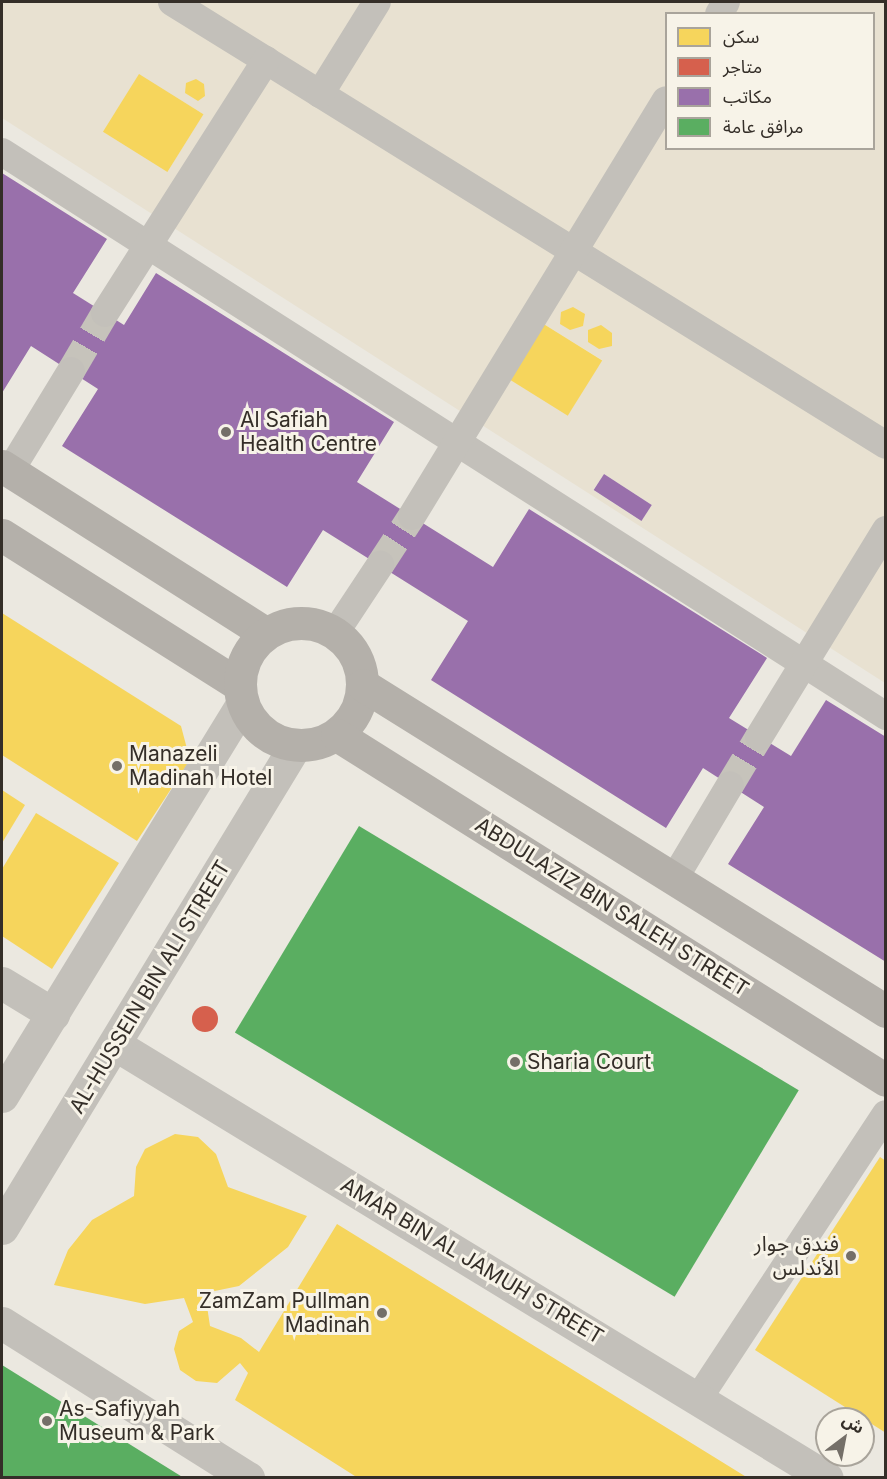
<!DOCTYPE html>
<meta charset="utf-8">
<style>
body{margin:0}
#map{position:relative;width:887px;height:1479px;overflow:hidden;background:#ebe8e0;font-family:Inter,"Noto Sans Arabic",sans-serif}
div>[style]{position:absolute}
.plaza>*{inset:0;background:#e8e1d1}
.homes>*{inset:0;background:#f6d55c;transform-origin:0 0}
.shops>*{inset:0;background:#d6604d}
.round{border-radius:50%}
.offices>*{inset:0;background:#9970ab;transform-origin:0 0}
.public>*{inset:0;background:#5aae61;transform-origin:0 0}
.pedestrian-tunnel>*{height:28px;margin-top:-14px;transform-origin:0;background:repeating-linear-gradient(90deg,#c6c3bb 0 28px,transparent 0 42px)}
.pedestrian>*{height:28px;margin:-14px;padding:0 14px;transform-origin:14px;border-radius:14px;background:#c3c0ba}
.minor>*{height:33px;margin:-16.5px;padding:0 16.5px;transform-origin:16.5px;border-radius:16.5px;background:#c3c0ba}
.tertiary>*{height:33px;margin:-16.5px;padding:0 16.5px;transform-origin:16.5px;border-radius:16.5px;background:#c3c0ba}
.secondary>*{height:33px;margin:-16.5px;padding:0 16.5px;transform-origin:16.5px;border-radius:16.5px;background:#b4b0aa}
.secondary>.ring{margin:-16.5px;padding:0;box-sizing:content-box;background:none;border:33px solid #b4b0aa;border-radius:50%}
.dots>*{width:16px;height:16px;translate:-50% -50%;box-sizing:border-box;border:3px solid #f7f3e8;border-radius:50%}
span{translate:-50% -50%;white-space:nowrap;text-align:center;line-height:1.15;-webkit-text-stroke:6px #f7f3e8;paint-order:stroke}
.poi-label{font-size:21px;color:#342e28}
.left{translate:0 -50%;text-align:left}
.right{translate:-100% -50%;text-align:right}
.street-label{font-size:21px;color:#342e28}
.frame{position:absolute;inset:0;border:3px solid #342e28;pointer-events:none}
.legend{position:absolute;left:665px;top:12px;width:210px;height:138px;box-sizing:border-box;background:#f7f3e8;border:2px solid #a9a49b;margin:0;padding:8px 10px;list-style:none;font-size:18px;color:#342e28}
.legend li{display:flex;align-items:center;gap:12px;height:30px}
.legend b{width:30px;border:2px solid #a9a49b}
.north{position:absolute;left:815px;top:1407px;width:60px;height:60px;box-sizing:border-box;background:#f7f3e8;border:2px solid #a9a49b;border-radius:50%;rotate:32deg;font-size:16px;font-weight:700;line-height:24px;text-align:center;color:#342e28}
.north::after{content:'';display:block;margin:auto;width:21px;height:27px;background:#746f68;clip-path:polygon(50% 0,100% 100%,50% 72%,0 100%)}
</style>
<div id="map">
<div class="plaza">
<i style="clip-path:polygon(evenodd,2px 2px,885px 2px,885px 683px,2px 118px,2px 2px,666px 14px,874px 14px,874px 148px,666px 148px,666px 14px,2px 2px,139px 75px,203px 114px,168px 171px,104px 132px,139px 75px,2px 2px,542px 323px,602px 360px,568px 415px,508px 378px,542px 323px,2px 2px,604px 474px,652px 505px,641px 521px,593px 490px,604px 474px)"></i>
</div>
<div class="homes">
<i style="left:139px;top:74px;width:76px;height:68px;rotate:32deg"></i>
<i style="clip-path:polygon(196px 79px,204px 84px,205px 96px,198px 101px,185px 93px,186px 83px)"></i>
<i style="clip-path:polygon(573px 307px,585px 314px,583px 326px,570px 330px,560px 324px,561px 312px)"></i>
<i style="left:542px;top:323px;width:71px;height:65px;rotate:32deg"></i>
<i style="clip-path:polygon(601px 325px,612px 333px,612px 346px,599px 349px,588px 342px,588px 330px)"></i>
<i style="clip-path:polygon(2px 613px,181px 726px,190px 760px,137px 841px,2px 755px)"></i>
<i style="clip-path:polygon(2px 790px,25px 805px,2px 843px)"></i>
<i style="clip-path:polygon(36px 813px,119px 863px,52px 969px,2px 936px,2px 869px)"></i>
<i style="clip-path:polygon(175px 1134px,198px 1137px,216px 1154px,228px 1187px,307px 1216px,288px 1247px,239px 1286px,205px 1293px,210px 1326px,241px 1338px,259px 1352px,337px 1224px,748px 1478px,358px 1478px,235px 1400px,248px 1373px,240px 1363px,217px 1383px,196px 1381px,180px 1370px,174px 1349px,179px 1331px,193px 1322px,184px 1298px,145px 1304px,54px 1285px,68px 1250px,92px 1220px,134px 1196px,136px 1167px,145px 1149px)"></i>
<i style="clip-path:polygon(880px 1157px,886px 1161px,886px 1433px,755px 1350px)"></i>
</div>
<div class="shops">
<i class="round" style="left:192px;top:1006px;width:26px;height:26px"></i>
</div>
<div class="offices">
<i style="clip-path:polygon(2px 173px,107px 239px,73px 293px,124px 325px,156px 273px,394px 422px,357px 482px,493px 567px,529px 509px,767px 658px,729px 718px,791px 756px,826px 700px,886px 737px,886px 962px,728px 864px,764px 807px,703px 768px,666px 828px,431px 680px,468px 621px,323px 530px,287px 587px,62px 446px,98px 389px,31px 346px,2px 393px)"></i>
<i style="left:604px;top:474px;width:57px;height:19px;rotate:33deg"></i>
</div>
<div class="public">
<i style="left:359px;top:826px;width:513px;height:241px;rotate:31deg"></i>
<i style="clip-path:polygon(2px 1365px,184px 1478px,2px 1478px)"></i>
</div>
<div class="pedestrian-tunnel">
<i style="left:71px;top:371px;width:67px;rotate:-59.6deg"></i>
<i style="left:380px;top:565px;width:59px;rotate:-56.9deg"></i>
<i style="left:730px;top:785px;width:56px;rotate:-58.9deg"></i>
</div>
<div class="pedestrian">
<i style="left:172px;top:2px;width:840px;rotate:31.82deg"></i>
<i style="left:719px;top:14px;width:14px;rotate:-60deg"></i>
<i style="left:320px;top:94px;width:108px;rotate:-58.2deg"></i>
<i style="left:2px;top:152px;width:1049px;rotate:32.54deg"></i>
<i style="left:105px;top:313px;width:300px;rotate:-57.5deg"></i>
<i style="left:10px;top:471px;width:117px;rotate:-58.6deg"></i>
<i style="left:412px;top:516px;width:487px;rotate:-58.6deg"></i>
<i style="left:335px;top:633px;width:82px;rotate:-56.5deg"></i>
<i style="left:759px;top:737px;width:243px;rotate:-58.5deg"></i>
<i style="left:674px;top:879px;width:109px;rotate:-59.2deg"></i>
<i style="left:698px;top:1399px;width:341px;rotate:-56.6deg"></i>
</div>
<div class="minor">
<i style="left:2px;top:983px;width:60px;rotate:31.3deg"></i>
<i style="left:116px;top:1045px;width:832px;rotate:31.34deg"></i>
<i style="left:2px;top:1323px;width:291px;rotate:32.2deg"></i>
</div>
<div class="tertiary">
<i style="left:2px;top:1096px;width:460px;rotate:-58.5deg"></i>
<i style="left:2px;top:1228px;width:564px;rotate:-58.71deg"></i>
</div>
<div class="secondary">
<i style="left:2px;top:466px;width:312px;rotate:32.4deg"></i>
<i style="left:2px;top:535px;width:280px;rotate:32.3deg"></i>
<i class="ring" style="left:240px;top:623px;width:89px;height:89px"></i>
<i style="left:363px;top:685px;width:616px;rotate:31.94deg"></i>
<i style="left:337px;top:735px;width:648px;rotate:32.15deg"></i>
</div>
<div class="dots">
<i style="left:226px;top:432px;background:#746f68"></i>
<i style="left:117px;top:766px;background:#746f68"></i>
<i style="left:515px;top:1062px;background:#746f68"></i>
<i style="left:851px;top:1256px;background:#746f68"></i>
<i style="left:382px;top:1313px;background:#746f68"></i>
<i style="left:47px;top:1421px;background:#746f68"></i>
</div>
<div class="poi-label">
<span class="left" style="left:240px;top:432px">Al Safiah<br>Health Centre</span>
<span class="left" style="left:129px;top:766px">Manazeli<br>Madinah Hotel</span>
<span class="left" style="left:527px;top:1062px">Sharia Court</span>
<span class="right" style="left:839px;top:1256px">فندق جوار<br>الأندلس</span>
<span class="right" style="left:370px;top:1313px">ZamZam Pullman<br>Madinah</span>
<span class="left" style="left:59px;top:1421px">As-Safiyyah<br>Museum &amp; Park</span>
</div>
<div class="street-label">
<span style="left:612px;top:907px;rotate:32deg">ABDULAZIZ BIN SALEH STREET</span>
<span style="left:150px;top:987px;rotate:-59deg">AL-HUSSEIN BIN ALI STREET</span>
<span style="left:472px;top:1261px;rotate:31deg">AMAR BIN AL JAMUH STREET</span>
</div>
<div class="frame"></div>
<ul class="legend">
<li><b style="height:16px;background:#f6d55c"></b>سكن</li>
<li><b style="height:16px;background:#d6604d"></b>متاجر</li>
<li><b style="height:16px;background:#9970ab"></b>مكاتب</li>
<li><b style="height:16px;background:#5aae61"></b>مرافق عامة</li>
</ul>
<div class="north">ش</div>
</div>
